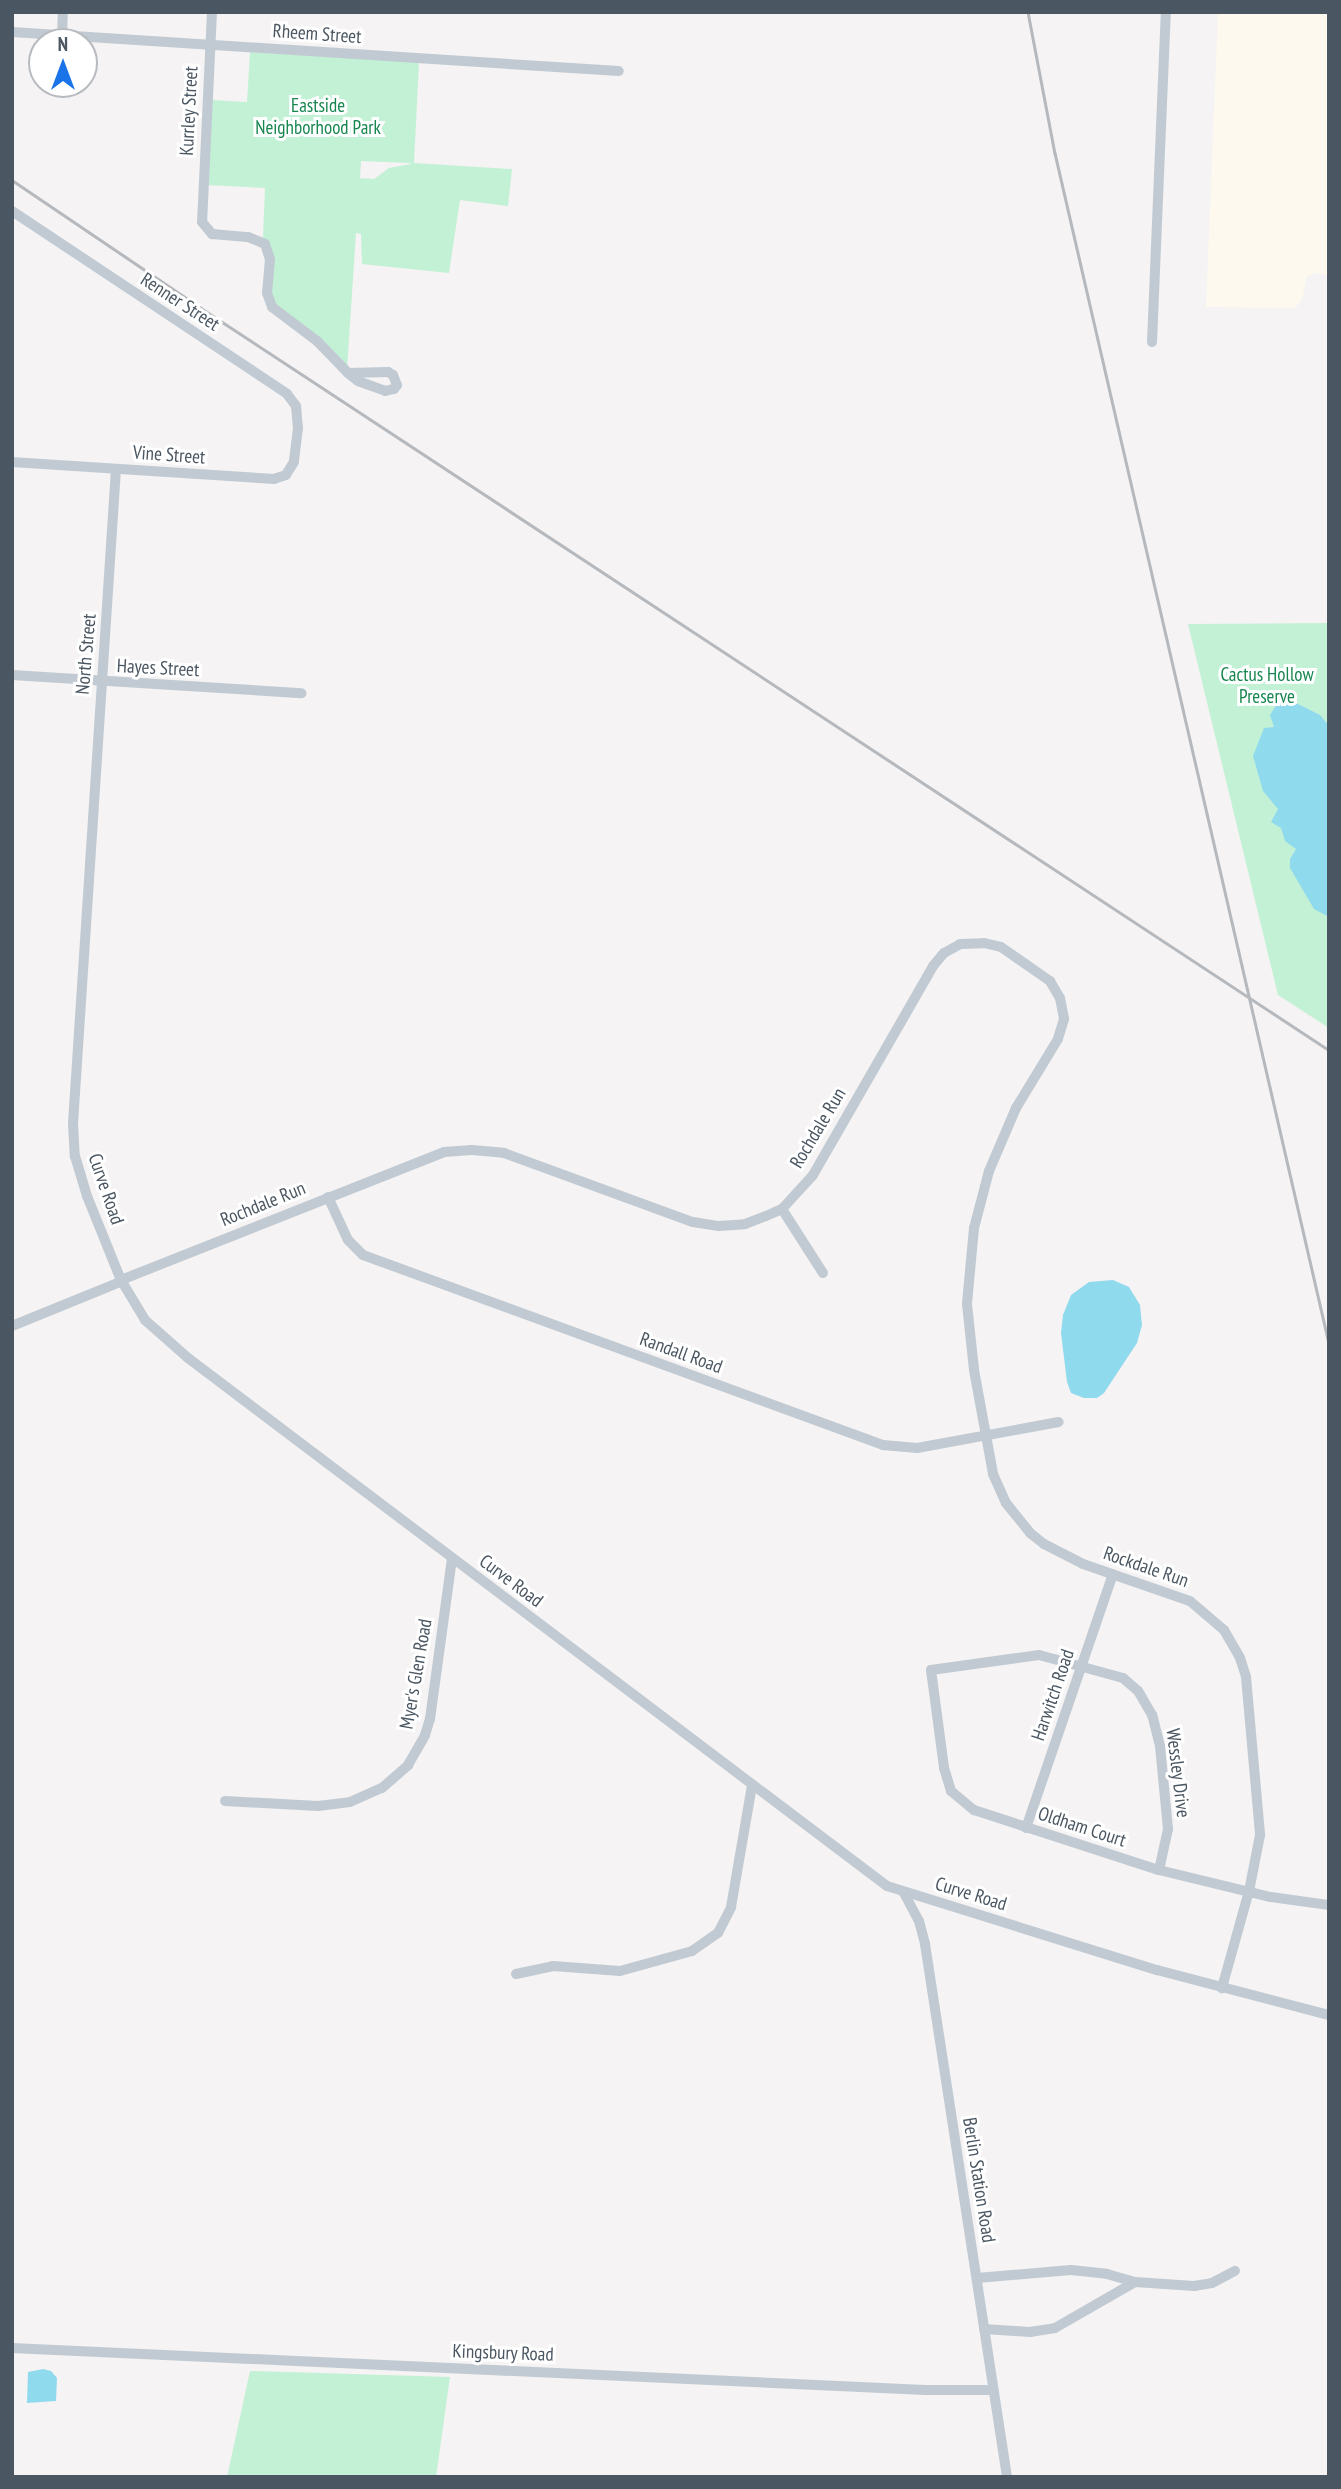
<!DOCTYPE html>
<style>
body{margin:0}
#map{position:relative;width:1341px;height:2489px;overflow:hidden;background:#f5f3f3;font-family:"PT Sans Narrow",sans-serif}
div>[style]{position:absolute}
.commercial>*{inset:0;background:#fdf9ef}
.green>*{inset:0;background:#c3f1d5}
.water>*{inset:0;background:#90daee}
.minor>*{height:10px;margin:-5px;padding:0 5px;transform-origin:5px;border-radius:5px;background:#c1cad2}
.rail>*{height:2.5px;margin:-1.25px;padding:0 1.25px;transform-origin:1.25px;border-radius:1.25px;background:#b5b8bd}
span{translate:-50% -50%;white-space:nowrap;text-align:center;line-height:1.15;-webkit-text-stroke:6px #fff;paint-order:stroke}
.street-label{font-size:19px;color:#4a5661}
.park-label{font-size:19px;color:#17864f}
.frame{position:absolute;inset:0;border:14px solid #4a5661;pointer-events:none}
.north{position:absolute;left:28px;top:28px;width:70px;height:70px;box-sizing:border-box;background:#fff;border:2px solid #b7bbc0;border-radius:50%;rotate:0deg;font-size:19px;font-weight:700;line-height:28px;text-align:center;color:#4a5661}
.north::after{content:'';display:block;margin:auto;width:24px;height:32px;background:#1a73e8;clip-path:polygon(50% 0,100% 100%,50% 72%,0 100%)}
</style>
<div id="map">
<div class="commercial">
<i style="clip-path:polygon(1218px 12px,1329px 12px,1329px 276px,1316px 273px,1307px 276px,1302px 300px,1295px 308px,1206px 307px)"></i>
</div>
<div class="green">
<i style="clip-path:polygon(evenodd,250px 52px,419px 62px,414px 163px,512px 169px,508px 206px,460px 200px,449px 273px,362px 264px,361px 234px,356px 233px,347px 369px,272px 300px,263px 238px,265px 188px,206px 185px,211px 100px,247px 102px,250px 52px,361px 161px,410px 163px,411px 164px,389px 168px,374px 179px,360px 178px,361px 161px)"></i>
<i style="clip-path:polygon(1329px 623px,1329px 1028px,1278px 995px,1188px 624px)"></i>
<i style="clip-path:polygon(250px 2371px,450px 2377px,436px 2477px,227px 2477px)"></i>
</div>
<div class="water">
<i style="clip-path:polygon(1282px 696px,1320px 715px,1329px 726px,1329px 917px,1314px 909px,1290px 868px,1290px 859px,1296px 849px,1285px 841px,1281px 828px,1271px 822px,1278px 809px,1263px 791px,1253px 756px,1264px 728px,1274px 727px,1270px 715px)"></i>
<i style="clip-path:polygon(1113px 1280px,1129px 1287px,1140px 1305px,1142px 1325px,1137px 1343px,1104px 1393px,1097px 1398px,1084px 1398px,1071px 1393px,1067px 1382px,1061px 1333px,1063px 1315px,1071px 1295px,1089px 1282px)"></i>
<i style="clip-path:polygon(43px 2369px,51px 2371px,57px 2378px,56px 2401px,27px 2403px,28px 2372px)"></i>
</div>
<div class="minor">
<i style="left:212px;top:12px;width:210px;rotate:92.7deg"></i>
<i style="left:202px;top:222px;width:16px;rotate:50deg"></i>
<i style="left:212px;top:234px;width:36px;rotate:5deg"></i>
<i style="left:248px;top:237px;width:18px;rotate:22deg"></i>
<i style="left:265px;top:244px;width:16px;rotate:72deg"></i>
<i style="left:270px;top:259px;width:34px;rotate:95deg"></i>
<i style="left:267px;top:293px;width:15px;rotate:70deg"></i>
<i style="left:272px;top:307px;width:56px;rotate:37.1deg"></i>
<i style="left:317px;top:341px;width:45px;rotate:45.9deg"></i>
<i style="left:348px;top:373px;width:13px;rotate:39deg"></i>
<i style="left:358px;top:381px;width:29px;rotate:20deg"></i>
<i style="left:385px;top:391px;width:9px;rotate:-13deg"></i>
<i style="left:394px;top:389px;width:5px;rotate:-53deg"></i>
<i style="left:397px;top:385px;width:11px;rotate:-112deg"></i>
<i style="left:393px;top:375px;width:6px;rotate:-149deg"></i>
<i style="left:388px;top:372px;width:40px;rotate:178.6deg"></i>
<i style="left:12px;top:32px;width:608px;rotate:3.68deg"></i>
<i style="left:62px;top:36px;width:24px;rotate:-88deg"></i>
<i style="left:12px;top:211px;width:330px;rotate:33.6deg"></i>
<i style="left:287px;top:394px;width:15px;rotate:53deg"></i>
<i style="left:296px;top:406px;width:22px;rotate:85deg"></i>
<i style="left:298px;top:428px;width:34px;rotate:97deg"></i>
<i style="left:294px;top:462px;width:15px;rotate:122deg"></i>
<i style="left:286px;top:475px;width:13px;rotate:162deg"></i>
<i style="left:274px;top:479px;width:263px;rotate:-176.3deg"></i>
<i style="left:1152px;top:342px;width:330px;rotate:-87.6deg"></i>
<i style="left:116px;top:469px;width:655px;rotate:93.76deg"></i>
<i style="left:73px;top:1123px;width:33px;rotate:87deg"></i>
<i style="left:75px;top:1156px;width:42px;rotate:73.3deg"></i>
<i style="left:87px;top:1196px;width:91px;rotate:68deg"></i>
<i style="left:121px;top:1280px;width:47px;rotate:59deg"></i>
<i style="left:145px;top:1320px;width:57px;rotate:41.5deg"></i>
<i style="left:188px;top:1358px;width:876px;rotate:37.07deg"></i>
<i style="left:887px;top:1886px;width:283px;rotate:17.3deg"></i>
<i style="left:1157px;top:1970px;width:178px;rotate:14.7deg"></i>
<i style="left:12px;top:675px;width:290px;rotate:3.6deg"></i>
<i style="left:328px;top:1197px;width:47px;rotate:65.1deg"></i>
<i style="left:348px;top:1240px;width:21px;rotate:45deg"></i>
<i style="left:363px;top:1255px;width:554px;rotate:20.07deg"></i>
<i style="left:883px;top:1445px;width:34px;rotate:5deg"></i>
<i style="left:917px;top:1448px;width:144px;rotate:-10.4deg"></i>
<i style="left:782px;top:1209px;width:76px;rotate:57.4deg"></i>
<i style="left:121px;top:1280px;width:347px;rotate:-21.6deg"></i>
<i style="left:444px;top:1152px;width:28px;rotate:-4deg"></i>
<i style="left:472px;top:1150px;width:32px;rotate:5deg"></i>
<i style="left:504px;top:1153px;width:201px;rotate:20.1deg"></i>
<i style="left:693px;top:1222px;width:26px;rotate:9deg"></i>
<i style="left:719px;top:1226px;width:26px;rotate:-4deg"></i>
<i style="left:745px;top:1224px;width:22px;rotate:-21deg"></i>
<i style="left:766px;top:1216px;width:17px;rotate:-24deg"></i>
<i style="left:782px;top:1209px;width:46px;rotate:-47.6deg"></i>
<i style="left:813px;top:1175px;width:241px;rotate:-60.1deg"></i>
<i style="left:933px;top:966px;width:17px;rotate:-50deg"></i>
<i style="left:944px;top:953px;width:18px;rotate:-29deg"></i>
<i style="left:960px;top:944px;width:24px;rotate:-2deg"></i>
<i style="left:984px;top:943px;width:17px;rotate:13deg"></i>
<i style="left:1001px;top:947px;width:60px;rotate:34.8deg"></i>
<i style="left:1050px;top:981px;width:20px;rotate:60deg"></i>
<i style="left:1060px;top:998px;width:21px;rotate:79deg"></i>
<i style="left:1064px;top:1019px;width:21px;rotate:107deg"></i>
<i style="left:1058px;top:1039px;width:81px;rotate:121.3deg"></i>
<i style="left:1016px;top:1108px;width:69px;rotate:113.2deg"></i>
<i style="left:989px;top:1171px;width:59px;rotate:104.7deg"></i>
<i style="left:974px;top:1228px;width:76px;rotate:95.3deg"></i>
<i style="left:967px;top:1304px;width:66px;rotate:83.9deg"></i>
<i style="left:974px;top:1370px;width:106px;rotate:79.6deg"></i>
<i style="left:993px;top:1474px;width:32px;rotate:66deg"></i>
<i style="left:1006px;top:1503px;width:38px;rotate:51deg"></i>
<i style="left:1030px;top:1533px;width:18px;rotate:38deg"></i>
<i style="left:1044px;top:1544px;width:44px;rotate:27.1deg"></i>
<i style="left:1083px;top:1564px;width:113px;rotate:19.1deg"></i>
<i style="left:1190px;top:1601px;width:45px;rotate:40.5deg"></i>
<i style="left:1224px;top:1630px;width:32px;rotate:60deg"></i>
<i style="left:1240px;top:1658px;width:20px;rotate:72deg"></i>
<i style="left:1246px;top:1677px;width:159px;rotate:84.9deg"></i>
<i style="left:1260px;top:1835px;width:57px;rotate:101.1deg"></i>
<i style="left:1249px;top:1891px;width:101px;rotate:105.6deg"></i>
<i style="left:12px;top:1326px;width:119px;rotate:-22.2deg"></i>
<i style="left:225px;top:1801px;width:93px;rotate:3.1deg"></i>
<i style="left:318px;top:1806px;width:32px;rotate:-7deg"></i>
<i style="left:350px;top:1802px;width:35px;rotate:-24deg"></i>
<i style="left:382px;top:1788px;width:35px;rotate:-41deg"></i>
<i style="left:408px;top:1765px;width:34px;rotate:-60deg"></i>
<i style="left:425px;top:1735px;width:17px;rotate:-73deg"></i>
<i style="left:430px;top:1719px;width:162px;rotate:-82.2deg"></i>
<i style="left:1026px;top:1828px;width:268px;rotate:-71.1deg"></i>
<i style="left:1159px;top:1870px;width:42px;rotate:-77.6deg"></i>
<i style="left:1168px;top:1829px;width:83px;rotate:-95.5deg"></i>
<i style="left:1160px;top:1746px;width:32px;rotate:-104deg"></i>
<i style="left:1152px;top:1715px;width:28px;rotate:-120deg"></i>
<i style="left:1138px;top:1691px;width:20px;rotate:-139deg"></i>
<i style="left:1123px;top:1678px;width:87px;rotate:-164.7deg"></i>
<i style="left:1039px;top:1655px;width:109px;rotate:172.1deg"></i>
<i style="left:931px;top:1670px;width:99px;rotate:82.4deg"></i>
<i style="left:944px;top:1768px;width:24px;rotate:73deg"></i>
<i style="left:951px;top:1791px;width:30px;rotate:40deg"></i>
<i style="left:974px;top:1810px;width:194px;rotate:18deg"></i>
<i style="left:1159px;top:1870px;width:115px;rotate:13.6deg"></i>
<i style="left:1271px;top:1897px;width:59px;rotate:7.9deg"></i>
<i style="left:904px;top:1893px;width:32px;rotate:62deg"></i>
<i style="left:919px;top:1921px;width:24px;rotate:75deg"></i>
<i style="left:925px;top:1944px;width:539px;rotate:81.25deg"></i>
<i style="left:516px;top:1974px;width:38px;rotate:-12deg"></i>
<i style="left:553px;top:1966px;width:67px;rotate:4.3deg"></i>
<i style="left:620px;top:1971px;width:75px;rotate:-15.5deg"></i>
<i style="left:692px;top:1951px;width:32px;rotate:-35deg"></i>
<i style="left:718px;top:1933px;width:29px;rotate:-63deg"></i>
<i style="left:731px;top:1907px;width:123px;rotate:-80.2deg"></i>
<i style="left:977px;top:2278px;width:94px;rotate:-4.9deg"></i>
<i style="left:1071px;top:2270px;width:36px;rotate:6deg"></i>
<i style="left:1107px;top:2274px;width:29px;rotate:16deg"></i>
<i style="left:1135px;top:2282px;width:59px;rotate:3.9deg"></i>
<i style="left:1194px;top:2286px;width:18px;rotate:-9deg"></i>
<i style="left:1212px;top:2283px;width:26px;rotate:-28deg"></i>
<i style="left:984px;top:2329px;width:46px;rotate:3.7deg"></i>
<i style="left:1030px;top:2332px;width:25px;rotate:-9deg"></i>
<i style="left:1055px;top:2328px;width:92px;rotate:-29.9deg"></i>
<i style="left:12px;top:2348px;width:914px;rotate:2.63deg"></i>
<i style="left:925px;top:2390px;width:68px"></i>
</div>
<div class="rail">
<i style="left:1028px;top:12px;width:144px;rotate:79.2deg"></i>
<i style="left:1055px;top:153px;width:1222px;rotate:77.04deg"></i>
<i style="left:12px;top:180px;width:228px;rotate:34.1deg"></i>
<i style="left:201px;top:308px;width:1350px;rotate:33.34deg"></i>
</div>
<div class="street-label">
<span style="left:317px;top:34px;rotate:4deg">Rheem Street</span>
<span style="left:189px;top:111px;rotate:-87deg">Kurrley Street</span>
<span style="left:180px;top:302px;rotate:33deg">Renner Street</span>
<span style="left:169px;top:455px;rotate:4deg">Vine Street</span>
<span style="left:86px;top:654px;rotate:-85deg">North Street</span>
<span style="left:158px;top:668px;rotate:3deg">Hayes Street</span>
<span style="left:818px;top:1128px;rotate:-59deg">Rochdale Run</span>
<span style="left:106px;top:1189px;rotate:71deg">Curve Road</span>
<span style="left:263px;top:1204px;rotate:-22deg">Rochdale Run</span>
<span style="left:681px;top:1353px;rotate:20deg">Randall Road</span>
<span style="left:1146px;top:1567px;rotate:19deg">Rockdale Run</span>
<span style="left:511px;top:1581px;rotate:37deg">Curve Road</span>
<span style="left:416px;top:1674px;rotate:-80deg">Myer's Glen Road</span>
<span style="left:1053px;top:1695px;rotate:-71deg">Harwitch Road</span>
<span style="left:1178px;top:1773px;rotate:83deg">Wessley Drive</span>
<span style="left:1082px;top:1827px;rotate:18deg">Oldham Court</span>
<span style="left:971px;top:1894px;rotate:17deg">Curve Road</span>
<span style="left:979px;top:2180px;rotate:81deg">Berlin Station Road</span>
<span style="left:503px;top:2353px;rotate:2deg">Kingsbury Road</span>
</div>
<div class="park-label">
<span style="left:318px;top:117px">Eastside<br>Neighborhood Park</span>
<span style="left:1267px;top:686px">Cactus Hollow<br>Preserve</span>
</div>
<div class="frame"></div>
<div class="north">N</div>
</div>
